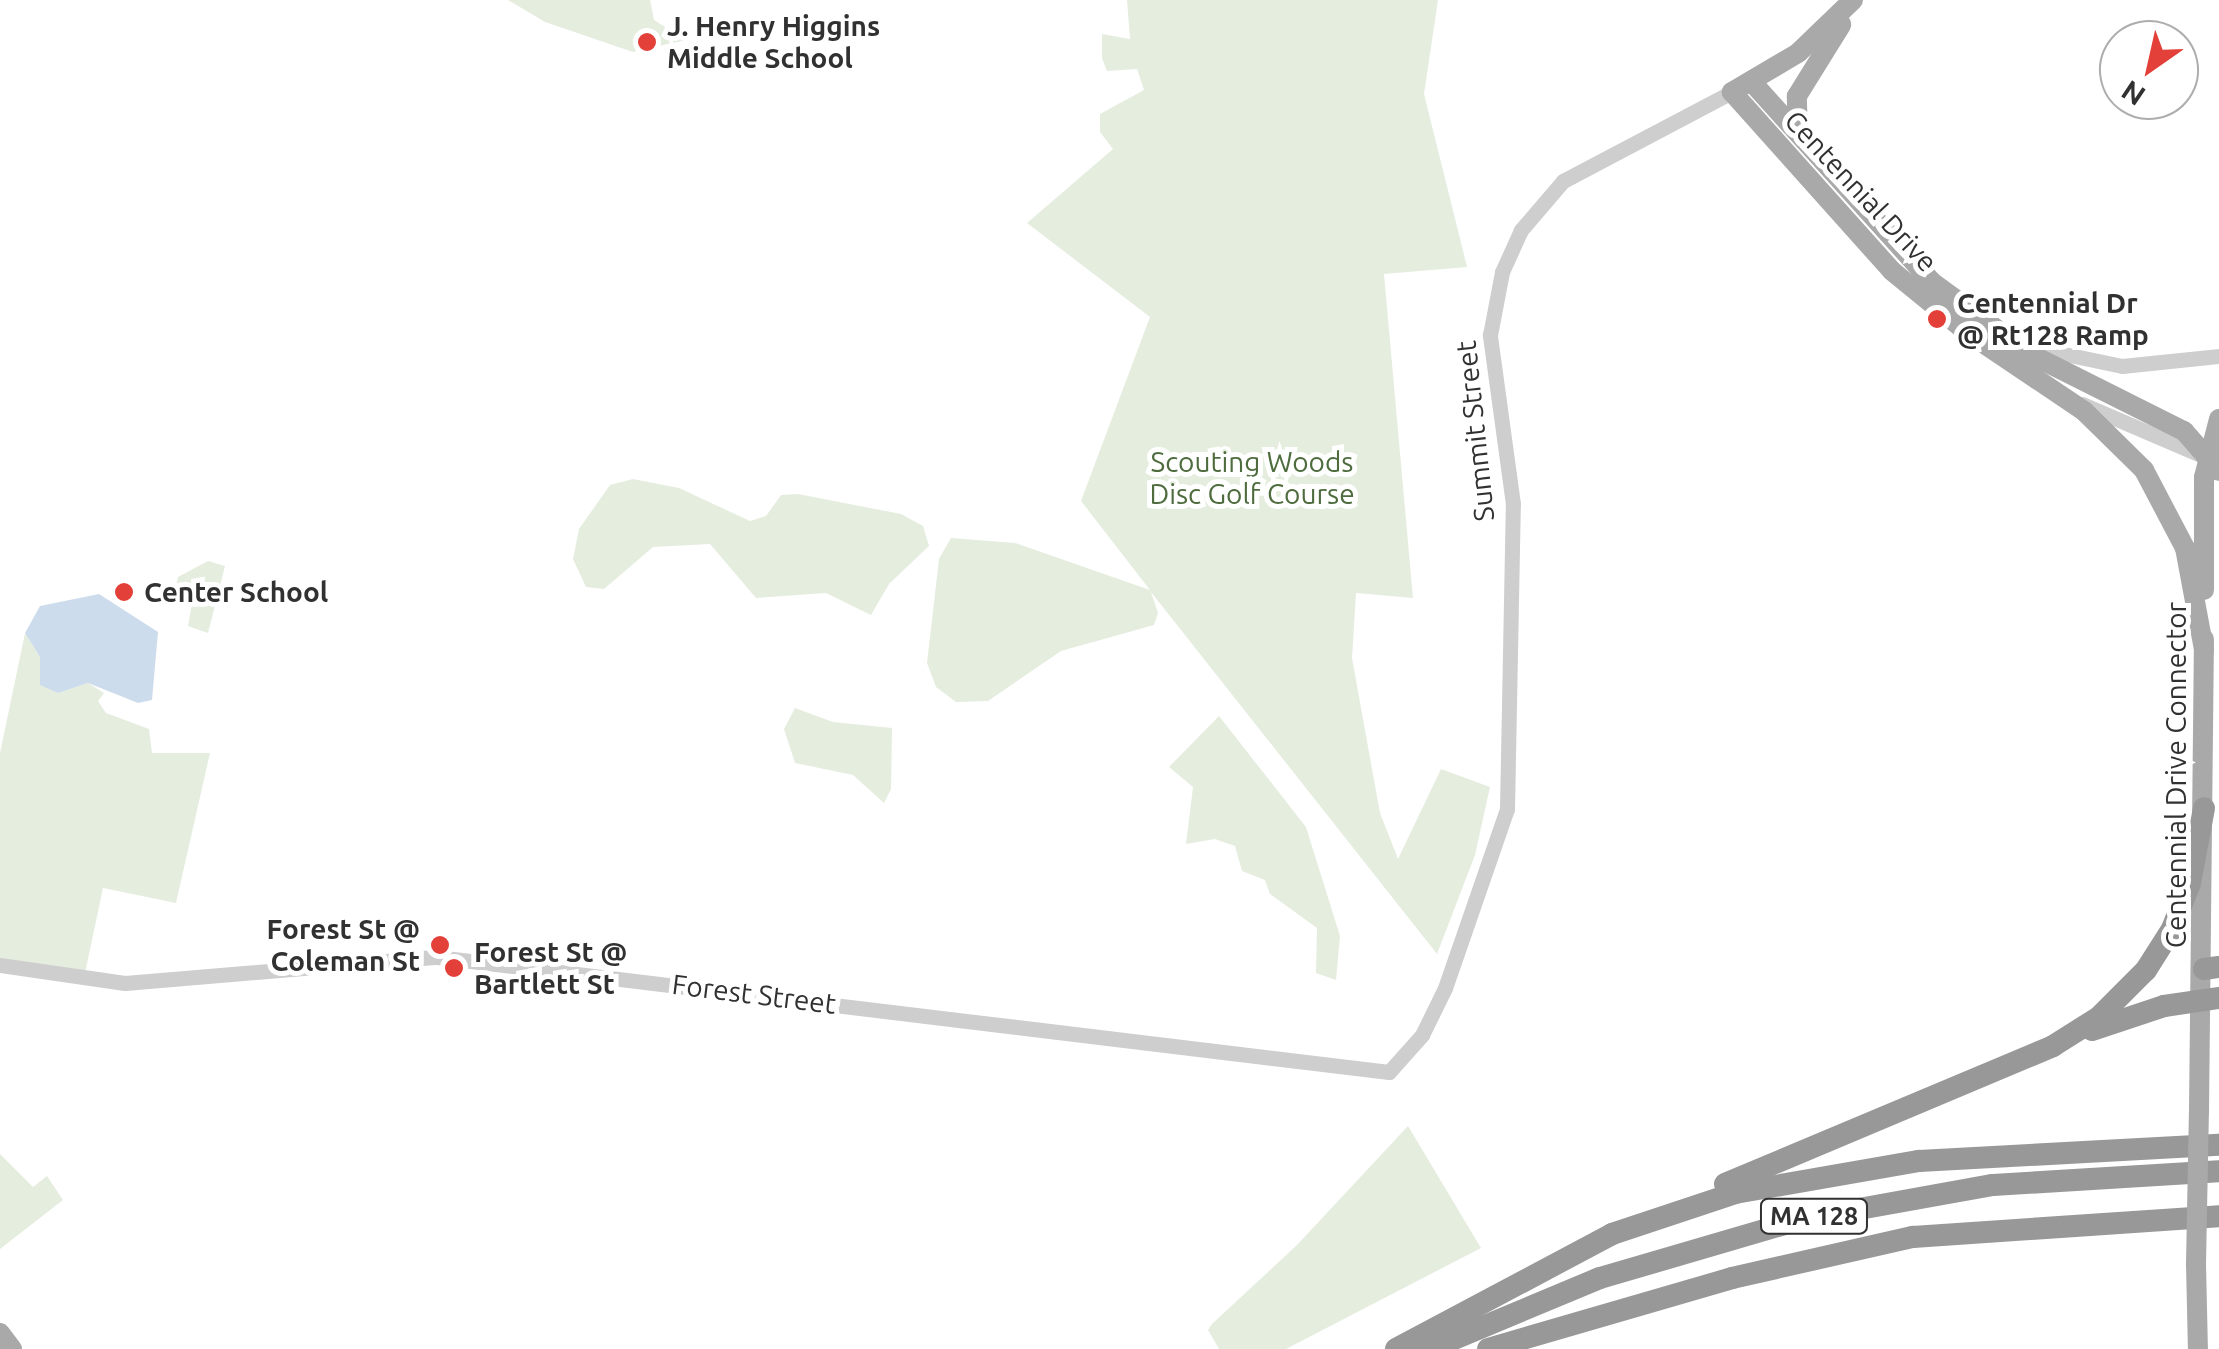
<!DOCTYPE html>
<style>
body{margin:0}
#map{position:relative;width:2219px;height:1349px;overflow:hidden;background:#fff;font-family:Ubuntu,sans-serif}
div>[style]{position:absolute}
.green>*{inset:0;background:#e5eddf}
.water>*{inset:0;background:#ccdcec}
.minor>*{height:15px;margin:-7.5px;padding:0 7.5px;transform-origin:7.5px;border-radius:7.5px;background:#cecece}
.major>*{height:20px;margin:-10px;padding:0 10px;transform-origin:10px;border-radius:10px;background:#a9a9a9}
.highway>*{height:22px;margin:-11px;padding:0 11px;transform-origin:11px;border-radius:11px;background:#989898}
.major-bridge>*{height:20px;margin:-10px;padding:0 10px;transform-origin:10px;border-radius:10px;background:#a9a9a9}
.dots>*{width:28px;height:28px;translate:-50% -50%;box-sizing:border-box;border:5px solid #fff;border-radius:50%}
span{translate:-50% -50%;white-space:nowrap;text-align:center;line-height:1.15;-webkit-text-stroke:10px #fff;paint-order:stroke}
.shield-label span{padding:2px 8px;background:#fff;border:2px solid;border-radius:8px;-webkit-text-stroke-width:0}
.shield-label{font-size:25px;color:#313131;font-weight:700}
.poi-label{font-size:28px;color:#313131;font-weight:700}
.left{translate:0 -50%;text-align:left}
.right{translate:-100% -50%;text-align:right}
.street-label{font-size:28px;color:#313131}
.park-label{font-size:28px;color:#4e6c3e}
.north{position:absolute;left:2099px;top:20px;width:100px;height:100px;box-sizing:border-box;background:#fff;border:2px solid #adadad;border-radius:50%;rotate:214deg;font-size:28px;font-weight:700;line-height:40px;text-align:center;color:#313131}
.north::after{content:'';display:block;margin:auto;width:35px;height:45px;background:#e24038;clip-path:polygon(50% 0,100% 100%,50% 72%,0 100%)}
</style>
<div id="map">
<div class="green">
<i style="clip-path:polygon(508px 0,650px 0,654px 20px,686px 40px,633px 52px,545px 22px)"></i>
<i style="clip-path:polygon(1127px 0,1438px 0,1424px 94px,1467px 267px,1384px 274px,1413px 598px,1356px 593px,1352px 658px,1380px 813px,1398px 859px,1441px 769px,1490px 787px,1475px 855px,1437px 954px,1151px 592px,1158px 613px,1154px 625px,1061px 651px,988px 701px,956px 702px,936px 687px,927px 663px,939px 559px,951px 538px,1015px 543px,1150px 590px,1081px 501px,1150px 317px,1027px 223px,1113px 149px,1100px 132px,1100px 114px,1144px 90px,1137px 69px,1107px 71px,1102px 58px,1102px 34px,1130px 39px)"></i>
<i style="clip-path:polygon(633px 479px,679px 488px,750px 521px,766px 516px,781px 495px,798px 494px,901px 514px,923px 526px,929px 546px,889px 584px,871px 615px,826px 593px,756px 598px,710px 544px,653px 547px,604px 589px,586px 587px,573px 559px,579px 529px,610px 485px)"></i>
<i style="clip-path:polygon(208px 561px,225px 566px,208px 633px,188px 626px,193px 598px,175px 592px,178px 577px)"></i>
<i style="clip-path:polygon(25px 633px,40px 657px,40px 684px,58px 693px,88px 683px,104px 693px,98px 701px,106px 713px,149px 729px,152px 753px,210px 753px,176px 903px,103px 888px,85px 973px,0 958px,0 753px)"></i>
<i style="clip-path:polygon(795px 708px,833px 722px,892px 728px,891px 789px,884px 803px,853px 775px,795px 763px,784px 729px)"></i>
<i style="clip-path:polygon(1219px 716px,1306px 827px,1340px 936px,1336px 980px,1316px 973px,1317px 928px,1270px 894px,1265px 880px,1242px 871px,1235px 846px,1215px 839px,1186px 844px,1193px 787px,1169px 767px)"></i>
<i style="clip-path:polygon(1408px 1126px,1481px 1248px,1286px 1349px,1219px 1349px,1208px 1330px,1212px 1324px,1297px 1245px)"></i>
<i style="clip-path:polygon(0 1154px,33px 1187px,47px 1176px,63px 1200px,0 1249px)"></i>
</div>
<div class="water">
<i style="clip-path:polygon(99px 594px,158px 632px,152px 700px,138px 703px,88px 683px,58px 693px,40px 685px,40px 657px,25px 633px,40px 606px)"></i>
</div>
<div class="minor">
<i style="left:2036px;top:348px;width:88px;rotate:11.8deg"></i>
<i style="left:2122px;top:366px;width:98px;rotate:-5.9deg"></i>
<i style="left:2082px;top:404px;width:132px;rotate:23.3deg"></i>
<i style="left:0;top:965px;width:126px;rotate:8.2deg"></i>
<i style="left:125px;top:983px;width:313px;rotate:-4.8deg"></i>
<i style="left:437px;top:957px;width:959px;rotate:6.89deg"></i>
<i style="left:1389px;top:1072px;width:50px;rotate:-48.3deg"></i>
<i style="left:1422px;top:1035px;width:52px;rotate:-63.9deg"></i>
<i style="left:1445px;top:988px;width:189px;rotate:-70.9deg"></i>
<i style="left:1507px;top:809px;width:305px;rotate:-88.9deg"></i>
<i style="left:1513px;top:504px;width:171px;rotate:-97.8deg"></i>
<i style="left:1490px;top:335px;width:64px;rotate:-79.2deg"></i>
<i style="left:1502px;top:272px;width:46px;rotate:-65.7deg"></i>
<i style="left:1521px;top:230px;width:65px;rotate:-49.4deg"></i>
<i style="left:1563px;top:181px;width:191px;rotate:-27.8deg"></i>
</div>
<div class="major">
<i style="left:1853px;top:0;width:76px;rotate:136.1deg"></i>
<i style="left:1798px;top:53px;width:77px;rotate:149.4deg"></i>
<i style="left:1732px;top:92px;width:240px;rotate:48.2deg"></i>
<i style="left:1892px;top:271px;width:98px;rotate:39.2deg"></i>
<i style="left:1968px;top:333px;width:140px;rotate:33.9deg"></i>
<i style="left:2084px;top:411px;width:84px;rotate:44.5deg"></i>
<i style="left:2144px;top:470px;width:88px;rotate:62.3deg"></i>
<i style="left:2185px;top:548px;width:104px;rotate:79.4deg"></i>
<i style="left:1751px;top:81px;width:270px;rotate:48deg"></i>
<i style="left:1932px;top:282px;width:124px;rotate:36.1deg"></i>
<i style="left:2032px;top:355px;width:170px;rotate:26.6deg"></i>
<i style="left:2184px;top:431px;width:53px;rotate:48.8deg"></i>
<i style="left:1798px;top:132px;width:36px;rotate:-92deg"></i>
<i style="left:1797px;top:96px;width:84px;rotate:-58.2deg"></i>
<i style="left:2204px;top:590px;width:113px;rotate:-90deg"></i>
<i style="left:2204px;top:477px;width:60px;rotate:-75.5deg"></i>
<i style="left:2199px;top:1112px;width:473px;rotate:-89.4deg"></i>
<i style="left:2196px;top:1264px;width:85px;rotate:88.7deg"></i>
<i style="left:0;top:1333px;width:20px;rotate:53deg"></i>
</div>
<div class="highway">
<i style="left:2204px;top:969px;width:15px;rotate:-8deg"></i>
<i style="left:2092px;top:1030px;width:76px;rotate:-18.4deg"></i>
<i style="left:2164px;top:1006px;width:56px;rotate:-8.3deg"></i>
<i style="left:1725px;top:1184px;width:356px;rotate:-22.8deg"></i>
<i style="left:2053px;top:1046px;width:54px;rotate:-32.2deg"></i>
<i style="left:2099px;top:1017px;width:66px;rotate:-45deg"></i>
<i style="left:2146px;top:970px;width:49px;rotate:-57.6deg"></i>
<i style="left:2172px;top:929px;width:49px;rotate:-68.6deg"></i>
<i style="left:2190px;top:883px;width:76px;rotate:-79.4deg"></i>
<i style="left:1396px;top:1349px;width:245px;rotate:-28deg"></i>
<i style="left:1612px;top:1234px;width:130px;rotate:-18.4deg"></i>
<i style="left:1735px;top:1193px;width:187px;rotate:-9.9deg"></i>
<i style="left:1919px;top:1161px;width:300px;rotate:-3.1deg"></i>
<i style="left:1430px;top:1349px;width:184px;rotate:-22.7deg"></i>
<i style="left:1600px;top:1278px;width:206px;rotate:-16.3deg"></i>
<i style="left:1798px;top:1220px;width:198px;rotate:-10.2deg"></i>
<i style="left:1993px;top:1185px;width:226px;rotate:-3.5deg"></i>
<i style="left:1488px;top:1349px;width:254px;rotate:-16.2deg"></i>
<i style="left:1732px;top:1278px;width:186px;rotate:-12.8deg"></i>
<i style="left:1913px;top:1237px;width:307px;rotate:-3.9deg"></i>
</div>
<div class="major-bridge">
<i style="left:2196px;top:1264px;width:152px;rotate:-88.9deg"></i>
</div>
<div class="dots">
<i style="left:647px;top:42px;background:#e24038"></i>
<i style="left:1937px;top:319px;background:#e24038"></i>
<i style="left:124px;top:592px;background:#e24038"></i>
<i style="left:440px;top:945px;background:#e24038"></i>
<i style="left:454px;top:968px;background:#e24038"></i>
</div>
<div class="shield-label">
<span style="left:1814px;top:1216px">MA 128</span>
</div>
<div class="poi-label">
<span class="left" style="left:667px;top:42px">J. Henry Higgins<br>Middle School</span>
<span class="left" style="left:1957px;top:319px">Centennial Dr<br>@ Rt128 Ramp</span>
<span class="left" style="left:144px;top:592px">Center School</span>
<span class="right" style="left:420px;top:945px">Forest St @<br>Coleman St</span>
<span class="left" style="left:474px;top:968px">Forest St @<br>Bartlett St</span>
</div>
<div class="street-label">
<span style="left:1861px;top:191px;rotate:47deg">Centennial Drive</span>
<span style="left:1475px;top:431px;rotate:-96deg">Summit Street</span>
<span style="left:2176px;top:775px;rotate:-90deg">Centennial Drive Connector</span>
<span style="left:754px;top:994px;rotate:7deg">Forest Street</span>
</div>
<div class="park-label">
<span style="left:1252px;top:478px">Scouting Woods<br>Disc Golf Course</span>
</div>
<div class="north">N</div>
</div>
